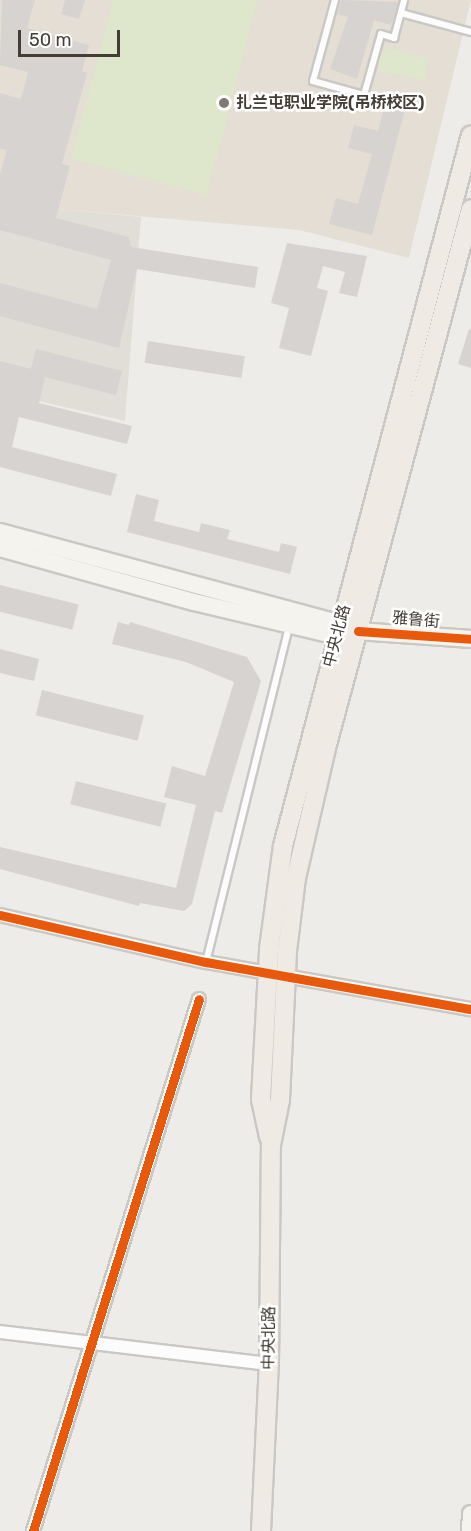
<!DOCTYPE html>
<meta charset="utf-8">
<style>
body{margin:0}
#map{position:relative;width:471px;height:1531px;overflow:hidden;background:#eeece9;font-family:Rubik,"Noto Sans SC",sans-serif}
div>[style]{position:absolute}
.residential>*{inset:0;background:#e1ddd7}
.education>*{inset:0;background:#e4ded5}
.green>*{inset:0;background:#dee6cb}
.building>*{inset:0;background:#d6d3d0;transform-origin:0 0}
.roads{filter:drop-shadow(2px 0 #cac8c5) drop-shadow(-2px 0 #cac8c5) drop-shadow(0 2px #cac8c5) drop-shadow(0 -2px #cac8c5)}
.lane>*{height:6px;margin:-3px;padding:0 3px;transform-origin:3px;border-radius:3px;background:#fcfcfc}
.street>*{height:12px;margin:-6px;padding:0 6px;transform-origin:6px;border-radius:6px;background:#fcfcfc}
.secondary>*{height:16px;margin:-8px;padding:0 8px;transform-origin:8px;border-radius:8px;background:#f5f3ee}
.primary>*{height:18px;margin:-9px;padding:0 9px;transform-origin:9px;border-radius:9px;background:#efeae4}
.cycleway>*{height:9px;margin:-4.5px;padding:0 4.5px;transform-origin:4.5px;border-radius:4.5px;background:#e8590c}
.dots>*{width:16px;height:16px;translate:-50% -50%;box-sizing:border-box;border:3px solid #fff;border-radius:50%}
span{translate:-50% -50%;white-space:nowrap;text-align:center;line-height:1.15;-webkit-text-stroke:5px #fff;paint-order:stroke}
.poi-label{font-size:16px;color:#433d36;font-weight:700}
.left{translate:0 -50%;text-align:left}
.street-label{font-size:16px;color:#433d36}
.scale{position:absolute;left:18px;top:30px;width:102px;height:27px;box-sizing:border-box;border:3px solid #433d36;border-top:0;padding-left:8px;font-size:18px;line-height:21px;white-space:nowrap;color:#433d36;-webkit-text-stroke:4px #fff;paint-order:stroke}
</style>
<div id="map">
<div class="residential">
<i style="clip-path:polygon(0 194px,56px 209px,141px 217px,125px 421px,25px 398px,0 402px)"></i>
</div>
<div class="education">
<i style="clip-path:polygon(0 0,471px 0,409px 258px,299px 230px,56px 209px,0 194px)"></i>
</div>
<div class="green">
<i style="clip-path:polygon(113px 0,258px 0,207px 195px,71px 159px)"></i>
<i style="clip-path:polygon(389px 48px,428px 59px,425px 80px,381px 72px,378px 65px,381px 53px)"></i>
</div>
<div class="building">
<i style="clip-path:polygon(2px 0,35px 0,27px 28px,89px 45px,82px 71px,87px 73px,62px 164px,70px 166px,56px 218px,129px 237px,131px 247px,258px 267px,255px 288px,137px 269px,119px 348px,0 316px,0 283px,97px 309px,111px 260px,0 230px,0 174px,7px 150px,0 149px,0 93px,21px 99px,28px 72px,0 65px)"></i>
<i style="clip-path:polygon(65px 0,85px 0,79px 19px,61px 14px)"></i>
<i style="clip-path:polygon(341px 0,398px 2px,391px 25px,374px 20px,357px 79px,330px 69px,348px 17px,338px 14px)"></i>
<i style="clip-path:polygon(388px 92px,408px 98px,372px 235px,329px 224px,336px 198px,358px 204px,372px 154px,348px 148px,354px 125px,378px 131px)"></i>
<i style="clip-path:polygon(287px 243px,367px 256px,357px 297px,339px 293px,345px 272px,323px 266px,317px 288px,328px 291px,311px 356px,279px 348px,289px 308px,271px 303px)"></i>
<i style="clip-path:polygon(469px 329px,471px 330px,471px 368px,458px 364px)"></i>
<i style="left:148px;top:341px;width:98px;height:22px;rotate:9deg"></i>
<i style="clip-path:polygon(36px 349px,122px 371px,116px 395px,45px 377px,39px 403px,132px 426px,127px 444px,19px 417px,12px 447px,117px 474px,111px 496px,0 467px,0 361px,31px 369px)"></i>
<i style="clip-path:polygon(136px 494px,159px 500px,154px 521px,199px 532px,201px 523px,230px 530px,227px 539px,279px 552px,281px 543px,297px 547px,290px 574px,127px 532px)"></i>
<i style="left:0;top:585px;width:81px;height:26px;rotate:14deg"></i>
<i style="clip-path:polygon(118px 622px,129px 625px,130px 622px,247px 657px,261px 681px,222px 813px,215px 811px,192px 904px,184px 911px,140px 903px,139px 906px,0 869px,0 847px,176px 888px,196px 805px,164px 797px,172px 766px,205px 776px,234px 682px,186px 662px,112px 644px)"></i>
<i style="clip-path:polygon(0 649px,39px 659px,34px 681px,0 673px)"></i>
<i style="left:42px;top:690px;width:105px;height:26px;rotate:14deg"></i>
<i style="left:76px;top:781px;width:93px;height:24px;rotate:14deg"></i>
</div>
<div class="roads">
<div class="lane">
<i style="left:335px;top:0;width:84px;rotate:105.2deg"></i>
<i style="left:313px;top:81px;width:53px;rotate:15.4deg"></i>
<i style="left:364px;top:95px;width:63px;rotate:-74.4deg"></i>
<i style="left:381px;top:34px;width:14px;rotate:17deg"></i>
<i style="left:394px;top:38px;width:39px;rotate:-75deg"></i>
<i style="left:401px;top:13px;width:73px;rotate:15.2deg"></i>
<i style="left:206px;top:962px;width:345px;rotate:-76.1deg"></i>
</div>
<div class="street">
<i style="left:0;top:915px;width:211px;rotate:12.9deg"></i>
<i style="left:206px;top:962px;width:269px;rotate:10.1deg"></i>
<i style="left:0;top:1332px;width:271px;rotate:6.8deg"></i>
<i style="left:33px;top:1531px;width:557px;rotate:-72.67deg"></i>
</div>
<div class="secondary">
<i style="left:0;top:532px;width:365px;rotate:15.1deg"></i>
<i style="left:0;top:548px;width:201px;rotate:15.6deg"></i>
<i style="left:194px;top:602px;width:147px;rotate:13.4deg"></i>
<i style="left:337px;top:636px;width:22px;rotate:-13deg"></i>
<i style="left:358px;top:631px;width:113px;rotate:4deg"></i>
<i style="left:470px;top:1531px;width:17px;rotate:-87deg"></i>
</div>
<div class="primary">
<i style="left:269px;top:1137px;width:39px;rotate:-102deg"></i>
<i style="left:261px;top:1099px;width:150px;rotate:-86.9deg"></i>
<i style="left:269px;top:949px;width:104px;rotate:-82.3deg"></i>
<i style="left:283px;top:846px;width:735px;rotate:-75.19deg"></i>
<i style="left:261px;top:1531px;width:167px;rotate:-87.3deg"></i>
<i style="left:269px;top:1364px;width:219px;rotate:-89.5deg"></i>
<i style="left:271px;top:1145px;width:46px;rotate:-78.7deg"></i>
<i style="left:280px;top:1100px;width:149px;rotate:-87.3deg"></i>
<i style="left:287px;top:951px;width:74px;rotate:-83deg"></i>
<i style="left:296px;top:878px;width:133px;rotate:-77deg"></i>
<i style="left:326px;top:748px;width:558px;rotate:-74.94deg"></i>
</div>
</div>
<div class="cycleway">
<i style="left:358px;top:631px;width:113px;rotate:4deg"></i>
<i style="left:0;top:915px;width:211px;rotate:12.9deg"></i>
<i style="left:206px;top:962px;width:269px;rotate:10.1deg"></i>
<i style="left:33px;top:1531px;width:557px;rotate:-72.67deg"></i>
</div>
<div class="dots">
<i style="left:224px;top:103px;background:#7f7a75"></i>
</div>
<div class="poi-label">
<span class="left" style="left:236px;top:103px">扎兰屯职业学院(吊桥校区)</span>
</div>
<div class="street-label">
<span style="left:416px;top:620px;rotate:5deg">雅鲁街</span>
<span style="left:337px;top:636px;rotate:-75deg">中央北路</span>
<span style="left:269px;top:1338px;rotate:-89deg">中央北路</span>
</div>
<div class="scale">50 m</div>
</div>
